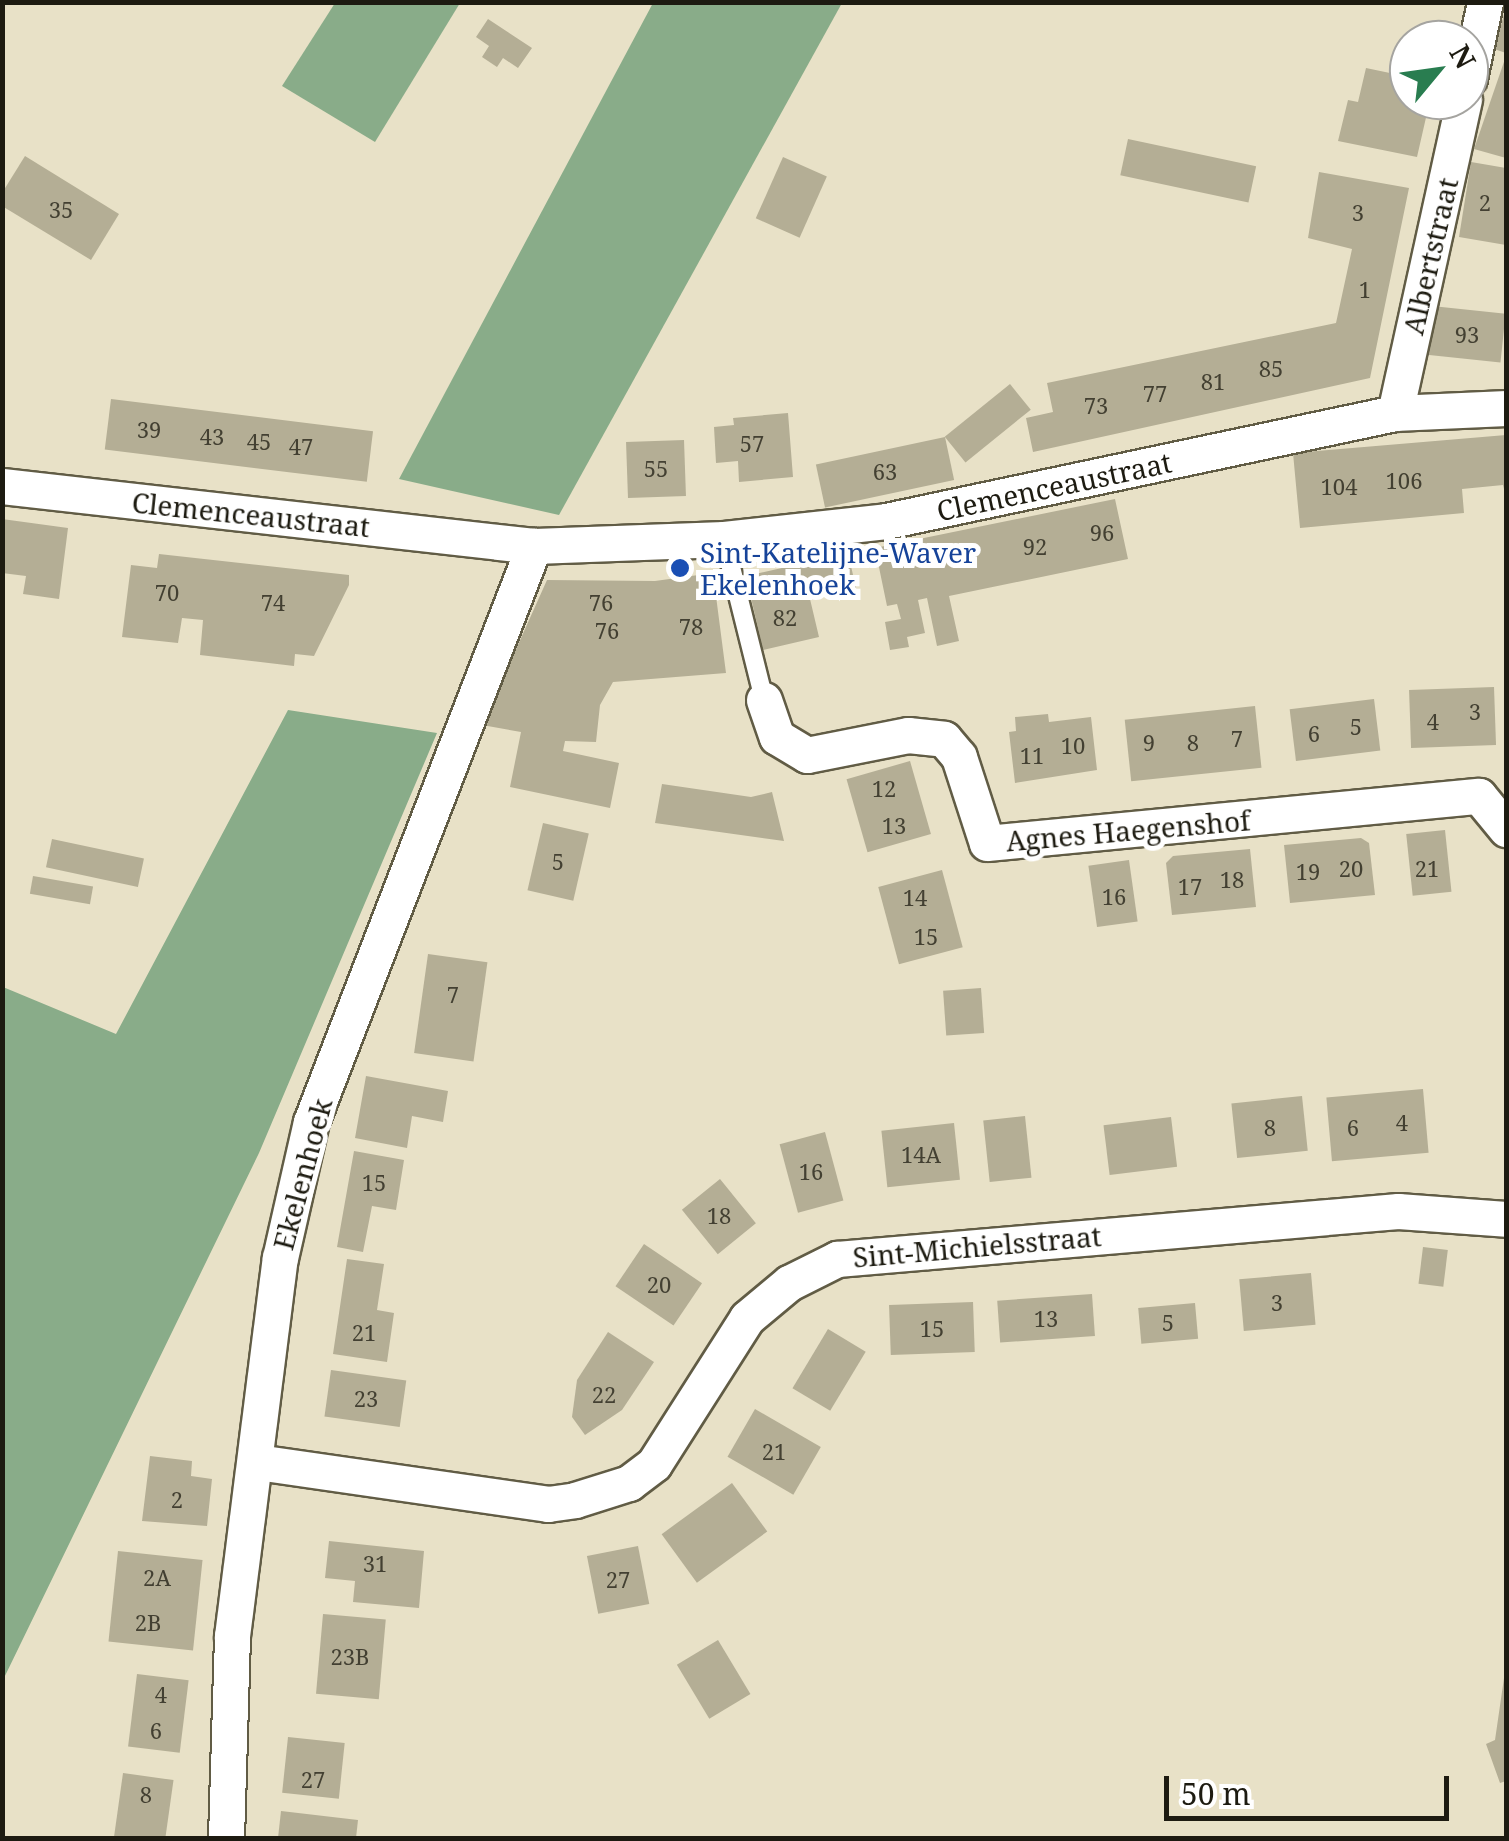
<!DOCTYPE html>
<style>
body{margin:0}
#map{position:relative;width:1509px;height:1841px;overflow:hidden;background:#e8e1c7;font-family:"Noto Serif",serif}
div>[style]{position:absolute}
.forest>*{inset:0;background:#89ac89}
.building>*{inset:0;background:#b4ae95;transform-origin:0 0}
.roads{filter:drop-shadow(2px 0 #615c45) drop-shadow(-2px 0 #615c45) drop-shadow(0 2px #615c45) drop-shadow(0 -2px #615c45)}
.service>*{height:18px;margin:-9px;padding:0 9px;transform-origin:9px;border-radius:9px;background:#fff}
.minor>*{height:35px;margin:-17.5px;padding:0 17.5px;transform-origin:17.5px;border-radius:17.5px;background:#fff}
.dots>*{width:28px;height:28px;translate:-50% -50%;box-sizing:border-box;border:5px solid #fff;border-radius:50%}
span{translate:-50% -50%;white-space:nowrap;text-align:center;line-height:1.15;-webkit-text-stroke:10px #fff;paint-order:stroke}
.number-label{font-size:22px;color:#434032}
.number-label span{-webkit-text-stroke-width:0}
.street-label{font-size:28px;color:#1d1b11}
.transit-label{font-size:28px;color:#164399}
.left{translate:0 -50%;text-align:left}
.frame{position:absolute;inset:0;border:5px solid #1d1b11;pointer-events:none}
.north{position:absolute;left:1389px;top:20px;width:100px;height:100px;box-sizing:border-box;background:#fff;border:2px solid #a5a4a0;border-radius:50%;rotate:61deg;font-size:28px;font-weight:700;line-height:40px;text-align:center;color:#1d1b11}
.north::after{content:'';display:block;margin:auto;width:35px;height:45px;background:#297d50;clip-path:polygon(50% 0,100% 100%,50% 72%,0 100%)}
.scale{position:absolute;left:1164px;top:1776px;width:285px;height:45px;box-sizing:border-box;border:5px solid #1d1b11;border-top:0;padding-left:12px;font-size:30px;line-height:35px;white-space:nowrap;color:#1d1b11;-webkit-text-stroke:8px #fff;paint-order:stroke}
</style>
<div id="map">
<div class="forest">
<i style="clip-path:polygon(335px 3px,460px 3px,375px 142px,282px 86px)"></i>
<i style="clip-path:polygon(653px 3px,842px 3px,559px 515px,399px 479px)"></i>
<i style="clip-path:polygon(288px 710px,437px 733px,259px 1153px,3px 1680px,3px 987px,116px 1034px)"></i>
</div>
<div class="building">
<i style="clip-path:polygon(1505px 11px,1506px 11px,1506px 53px,1494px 49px)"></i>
<i style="clip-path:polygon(488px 19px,532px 48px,518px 68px,503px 58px,497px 67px,482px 57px,489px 46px,476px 37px)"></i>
<i style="clip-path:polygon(1506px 56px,1506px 158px,1474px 149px)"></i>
<i style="clip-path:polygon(1366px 68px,1409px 77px,1409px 100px,1430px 100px,1417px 157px,1338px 141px,1348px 100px,1358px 102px)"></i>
<i style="left:1128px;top:139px;width:131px;height:37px;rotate:12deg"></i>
<i style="clip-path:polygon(25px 156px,119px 214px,91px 260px,2px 206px,2px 193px)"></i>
<i style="left:783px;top:157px;width:48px;height:67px;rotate:24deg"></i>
<i style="clip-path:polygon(1471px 162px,1506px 168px,1506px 245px,1459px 237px)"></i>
<i style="clip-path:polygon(1319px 172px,1409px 188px,1370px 378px,1033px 452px,1026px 418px,1053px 412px,1047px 383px,1336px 323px,1352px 249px,1308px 238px)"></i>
<i style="left:1432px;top:306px;width:74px;height:49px;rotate:6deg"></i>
<i style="left:1010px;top:384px;width:33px;height:84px;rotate:51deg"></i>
<i style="left:111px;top:399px;width:264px;height:51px;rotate:7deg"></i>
<i style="clip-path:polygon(788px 413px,793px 477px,739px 482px,738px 461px,716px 463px,714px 427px,734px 425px,733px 418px)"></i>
<i style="clip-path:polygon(1506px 435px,1506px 497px,1503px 485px,1462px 489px,1464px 513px,1300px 528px,1293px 453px)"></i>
<i style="left:945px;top:437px;width:44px;height:132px;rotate:78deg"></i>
<i style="left:684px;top:440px;width:56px;height:58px;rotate:88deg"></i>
<i style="clip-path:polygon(1115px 499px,1128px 559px,949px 596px,959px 641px,937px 646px,927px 598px,918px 600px,925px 633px,907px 637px,909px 647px,890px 650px,885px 622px,901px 619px,897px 604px,887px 606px,875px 548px)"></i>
<i style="clip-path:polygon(2px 519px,68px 528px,59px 599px,23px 594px,26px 576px,2px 573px)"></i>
<i style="clip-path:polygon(848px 553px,856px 588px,810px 599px,819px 637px,763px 650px,746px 576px)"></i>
<i style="clip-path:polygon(159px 554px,349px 575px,349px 585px,314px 656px,295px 654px,294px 666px,200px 655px,203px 620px,182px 618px,178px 643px,122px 637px,131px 565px,157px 568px)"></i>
<i style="clip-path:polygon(713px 573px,726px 673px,613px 682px,600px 705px,596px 742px,565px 741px,563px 751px,619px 763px,610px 808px,510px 787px,521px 732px,482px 725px,547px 580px,655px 581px)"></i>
<i style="left:1494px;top:687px;width:58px;height:85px;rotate:88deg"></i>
<i style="left:1374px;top:699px;width:52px;height:85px;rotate:83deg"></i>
<i style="left:1255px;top:706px;width:62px;height:131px;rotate:84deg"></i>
<i style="clip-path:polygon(1048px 714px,1049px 722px,1091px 717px,1097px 770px,1015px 783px,1009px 732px,1016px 731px,1015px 717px)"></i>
<i style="left:910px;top:761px;width:76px;height:66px;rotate:74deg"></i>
<i style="clip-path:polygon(662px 784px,751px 797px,772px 792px,784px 841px,655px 823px)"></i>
<i style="left:543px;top:823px;width:47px;height:69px;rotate:13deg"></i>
<i style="left:1445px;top:830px;width:62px;height:39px;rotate:84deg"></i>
<i style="clip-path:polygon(1361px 838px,1369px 843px,1375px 895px,1290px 903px,1284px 845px)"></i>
<i style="left:52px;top:839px;width:94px;height:29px;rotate:12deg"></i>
<i style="clip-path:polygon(1250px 849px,1256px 907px,1172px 915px,1166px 863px,1173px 856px)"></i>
<i style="left:1129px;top:860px;width:62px;height:41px;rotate:82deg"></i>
<i style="left:942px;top:870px;width:80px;height:66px;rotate:75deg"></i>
<i style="left:33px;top:876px;width:61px;height:18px;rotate:10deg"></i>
<i style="left:428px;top:954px;width:60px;height:100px;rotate:8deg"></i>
<i style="left:981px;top:988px;width:45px;height:38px;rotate:86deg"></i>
<i style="clip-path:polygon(366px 1076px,448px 1091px,443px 1122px,412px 1116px,407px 1148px,355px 1138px)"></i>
<i style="left:1423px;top:1089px;width:64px;height:97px;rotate:85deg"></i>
<i style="left:1302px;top:1096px;width:55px;height:71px;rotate:84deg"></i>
<i style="left:1025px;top:1116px;width:62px;height:42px;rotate:84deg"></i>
<i style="left:1171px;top:1117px;width:50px;height:68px;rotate:83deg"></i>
<i style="left:954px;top:1123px;width:57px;height:73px;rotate:84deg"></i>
<i style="left:825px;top:1132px;width:71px;height:47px;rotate:75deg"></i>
<i style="clip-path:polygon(354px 1151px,404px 1160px,396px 1210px,372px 1206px,363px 1252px,337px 1247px)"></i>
<i style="left:720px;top:1179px;width:57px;height:49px;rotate:51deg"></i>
<i style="left:644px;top:1244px;width:70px;height:51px;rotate:34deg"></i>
<i style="left:1423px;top:1247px;width:25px;height:37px;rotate:7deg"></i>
<i style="clip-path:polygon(347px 1259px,384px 1264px,377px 1310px,394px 1313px,387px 1362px,333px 1354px)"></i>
<i style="left:1311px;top:1273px;width:52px;height:72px;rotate:85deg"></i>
<i style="left:1092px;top:1294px;width:42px;height:95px;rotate:86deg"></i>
<i style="left:973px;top:1302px;width:50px;height:84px;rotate:88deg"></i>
<i style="left:1195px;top:1303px;width:36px;height:57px;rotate:85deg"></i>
<i style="left:828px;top:1329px;width:44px;height:69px;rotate:31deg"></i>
<i style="clip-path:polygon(608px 1332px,654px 1362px,622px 1410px,585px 1435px,572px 1417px,577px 1380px)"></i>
<i style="left:331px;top:1370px;width:76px;height:47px;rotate:8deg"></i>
<i style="left:755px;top:1409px;width:76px;height:55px;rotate:30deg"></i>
<i style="clip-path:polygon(150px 1456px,192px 1461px,191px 1476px,212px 1479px,207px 1526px,142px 1521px)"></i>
<i style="left:732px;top:1483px;width:60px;height:87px;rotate:54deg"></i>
<i style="clip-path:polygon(329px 1541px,424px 1551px,419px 1608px,353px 1602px,355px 1581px,325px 1578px)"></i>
<i style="left:638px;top:1546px;width:59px;height:52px;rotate:79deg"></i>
<i style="left:118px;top:1551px;width:85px;height:91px;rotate:6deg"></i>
<i style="left:323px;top:1614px;width:63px;height:80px;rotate:5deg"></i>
<i style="left:718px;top:1640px;width:63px;height:48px;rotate:59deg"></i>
<i style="left:137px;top:1674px;width:52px;height:73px;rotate:7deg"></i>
<i style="clip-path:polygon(1504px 1678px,1506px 1781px,1500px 1783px,1486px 1744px,1495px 1740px)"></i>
<i style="left:288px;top:1737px;width:57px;height:56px;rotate:6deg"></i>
<i style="left:123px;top:1773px;width:51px;height:65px;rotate:8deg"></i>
<i style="clip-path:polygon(281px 1811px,358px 1820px,356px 1838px,278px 1838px)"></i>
</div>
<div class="roads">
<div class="service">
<i style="left:724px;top:539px;width:166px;rotate:76deg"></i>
</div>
<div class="minor">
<i style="left:1469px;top:78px;width:78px;rotate:-78.1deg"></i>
<i style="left:1395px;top:413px;width:321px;rotate:-77.6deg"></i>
<i style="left:2px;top:486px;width:535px;rotate:6.43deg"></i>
<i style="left:534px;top:546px;width:190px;rotate:-2.1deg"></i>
<i style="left:724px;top:539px;width:163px;rotate:-6.3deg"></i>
<i style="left:886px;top:521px;width:520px;rotate:-11.98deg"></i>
<i style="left:1395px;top:413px;width:111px;rotate:-2.6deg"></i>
<i style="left:764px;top:700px;width:39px;rotate:71deg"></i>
<i style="left:777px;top:737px;width:35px;rotate:31deg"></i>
<i style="left:807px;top:755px;width:103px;rotate:-11.2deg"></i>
<i style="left:908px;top:735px;width:36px;rotate:6deg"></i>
<i style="left:944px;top:739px;width:23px;rotate:50deg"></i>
<i style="left:959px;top:757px;width:90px;rotate:72deg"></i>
<i style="left:987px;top:843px;width:494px;rotate:-5.5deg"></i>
<i style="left:1479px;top:796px;width:43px;rotate:50.7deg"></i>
<i style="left:257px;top:1462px;width:294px;rotate:8.2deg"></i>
<i style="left:548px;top:1504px;width:27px;rotate:-8deg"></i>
<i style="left:575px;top:1500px;width:57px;rotate:-17.5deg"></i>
<i style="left:629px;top:1483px;width:31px;rotate:-37deg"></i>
<i style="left:654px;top:1464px;width:173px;rotate:-57.5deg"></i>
<i style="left:747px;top:1318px;width:55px;rotate:-39.8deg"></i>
<i style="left:789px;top:1283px;width:54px;rotate:-26.6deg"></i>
<i style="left:837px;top:1259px;width:563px;rotate:-4.89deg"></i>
<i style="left:1398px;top:1211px;width:108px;rotate:4.2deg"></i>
<i style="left:226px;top:1838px;width:202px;rotate:-88.3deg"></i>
<i style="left:232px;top:1636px;width:381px;rotate:-82.8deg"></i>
<i style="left:280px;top:1258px;width:139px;rotate:-77.2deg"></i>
<i style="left:311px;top:1122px;width:618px;rotate:-68.84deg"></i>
</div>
</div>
<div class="dots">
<i style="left:680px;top:568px;background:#1a4fb4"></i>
</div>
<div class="number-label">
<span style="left:1485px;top:203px">2</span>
<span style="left:61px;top:210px">35</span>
<span style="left:1358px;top:213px">3</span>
<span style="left:1365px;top:290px">1</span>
<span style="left:1467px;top:335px">93</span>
<span style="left:1271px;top:369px">85</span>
<span style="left:1213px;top:382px">81</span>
<span style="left:1155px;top:394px">77</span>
<span style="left:1096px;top:406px">73</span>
<span style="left:149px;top:430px">39</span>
<span style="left:212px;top:437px">43</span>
<span style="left:259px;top:442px">45</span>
<span style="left:752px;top:444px">57</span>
<span style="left:301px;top:447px">47</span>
<span style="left:656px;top:469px">55</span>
<span style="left:885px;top:472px">63</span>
<span style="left:1404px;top:481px">106</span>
<span style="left:1339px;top:487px">104</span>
<span style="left:1102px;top:533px">96</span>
<span style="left:1035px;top:547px">92</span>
<span style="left:167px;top:593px">70</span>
<span style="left:273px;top:603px">74</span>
<span style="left:601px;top:603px">76</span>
<span style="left:785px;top:618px">82</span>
<span style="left:691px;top:627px">78</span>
<span style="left:607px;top:631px">76</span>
<span style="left:1475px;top:712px">3</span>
<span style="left:1433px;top:722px">4</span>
<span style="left:1356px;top:727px">5</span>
<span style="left:1314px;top:734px">6</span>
<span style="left:1237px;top:739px">7</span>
<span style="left:1149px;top:743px">9</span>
<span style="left:1193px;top:743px">8</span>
<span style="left:1073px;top:746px">10</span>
<span style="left:1032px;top:756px">11</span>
<span style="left:884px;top:789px">12</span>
<span style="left:894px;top:826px">13</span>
<span style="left:558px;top:862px">5</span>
<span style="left:1351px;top:869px">20</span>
<span style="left:1427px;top:869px">21</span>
<span style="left:1308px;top:872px">19</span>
<span style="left:1232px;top:880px">18</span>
<span style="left:1190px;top:887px">17</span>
<span style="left:1114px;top:897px">16</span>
<span style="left:915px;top:898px">14</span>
<span style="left:926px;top:937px">15</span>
<span style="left:453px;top:995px">7</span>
<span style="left:1402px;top:1123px">4</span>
<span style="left:1270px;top:1128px">8</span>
<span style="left:1353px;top:1128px">6</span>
<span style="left:921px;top:1155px">14A</span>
<span style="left:811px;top:1172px">16</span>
<span style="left:374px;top:1183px">15</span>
<span style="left:719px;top:1216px">18</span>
<span style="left:659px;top:1285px">20</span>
<span style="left:1277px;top:1303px">3</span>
<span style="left:1046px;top:1319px">13</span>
<span style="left:1168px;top:1323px">5</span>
<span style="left:932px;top:1329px">15</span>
<span style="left:364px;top:1333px">21</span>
<span style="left:604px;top:1395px">22</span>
<span style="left:366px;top:1399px">23</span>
<span style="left:774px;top:1452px">21</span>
<span style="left:177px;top:1500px">2</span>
<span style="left:375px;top:1564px">31</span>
<span style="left:157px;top:1578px">2A</span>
<span style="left:618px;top:1580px">27</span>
<span style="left:148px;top:1623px">2B</span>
<span style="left:350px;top:1657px">23B</span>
<span style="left:161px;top:1695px">4</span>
<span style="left:156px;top:1731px">6</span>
<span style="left:313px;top:1780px">27</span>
<span style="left:146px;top:1795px">8</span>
</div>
<div class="street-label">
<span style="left:1430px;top:256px;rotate:-77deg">Albertstraat</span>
<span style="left:1054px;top:486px;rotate:-12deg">Clemenceaustraat</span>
<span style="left:251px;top:514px;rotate:6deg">Clemenceaustraat</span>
<span style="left:1128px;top:830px;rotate:-5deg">Agnes Haegenshof</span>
<span style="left:302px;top:1174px;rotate:-75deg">Ekelenhoek</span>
<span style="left:977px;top:1246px;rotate:-5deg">Sint-Michielsstraat</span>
</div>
<div class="transit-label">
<span class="left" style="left:700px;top:568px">Sint-Katelijne-Waver<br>Ekelenhoek</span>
</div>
<div class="frame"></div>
<div class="north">N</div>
<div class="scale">50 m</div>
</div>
